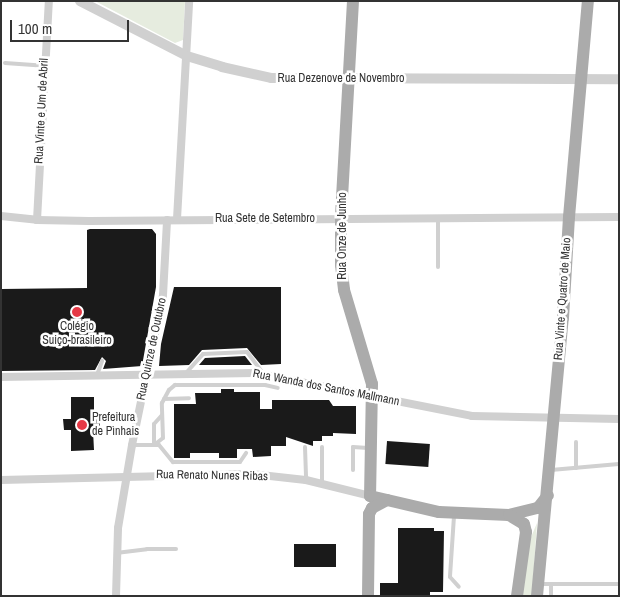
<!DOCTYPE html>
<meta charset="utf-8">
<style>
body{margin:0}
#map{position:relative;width:620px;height:597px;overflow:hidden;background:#fff;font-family:"Archivo Narrow",sans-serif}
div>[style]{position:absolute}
.green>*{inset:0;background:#e6ecdf}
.building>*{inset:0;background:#1a1a1a;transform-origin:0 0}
.service>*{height:4px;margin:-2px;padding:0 2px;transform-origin:2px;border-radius:2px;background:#d0d0d0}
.minor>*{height:8px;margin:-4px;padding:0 4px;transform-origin:4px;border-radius:4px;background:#d0d0d0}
.tertiary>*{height:10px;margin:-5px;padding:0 5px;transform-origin:5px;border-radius:5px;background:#d0d0d0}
.primary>*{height:12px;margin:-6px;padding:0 6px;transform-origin:6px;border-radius:6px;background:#ababab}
.dots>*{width:14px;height:14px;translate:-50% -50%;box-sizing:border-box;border:2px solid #fff;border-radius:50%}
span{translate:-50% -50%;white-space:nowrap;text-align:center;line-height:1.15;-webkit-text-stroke:5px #fff;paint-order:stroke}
.street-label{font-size:12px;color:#333}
.poi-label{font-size:12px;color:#333}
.left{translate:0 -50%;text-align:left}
.frame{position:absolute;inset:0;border:2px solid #333;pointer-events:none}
.scale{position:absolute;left:10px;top:20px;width:119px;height:22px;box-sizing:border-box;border:2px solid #333;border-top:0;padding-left:6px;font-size:15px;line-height:18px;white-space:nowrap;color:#333;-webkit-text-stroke:4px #fff;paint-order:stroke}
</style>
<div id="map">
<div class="green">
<i style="clip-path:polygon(95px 1px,185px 1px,183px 40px,175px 43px)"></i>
<i style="clip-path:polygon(537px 523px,532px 596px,520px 596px,526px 549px)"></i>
</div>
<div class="building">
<i style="clip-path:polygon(90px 229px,152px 229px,156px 234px,156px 287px,142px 366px,103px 369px,106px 361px,102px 357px,95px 370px,1px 371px,1px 289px,87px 288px,87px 230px)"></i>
<i style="clip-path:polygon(174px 287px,281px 287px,281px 364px,261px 365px,247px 348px,202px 350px,189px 365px,159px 366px,161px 344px)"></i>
<i style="clip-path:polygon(245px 356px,252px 365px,199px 365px,205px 358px)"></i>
<i style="clip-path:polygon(221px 389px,234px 389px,234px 392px,260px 392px,260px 409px,272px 409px,272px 400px,329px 400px,333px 406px,356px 406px,356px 434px,333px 433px,333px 436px,322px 436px,322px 441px,313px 441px,313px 446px,286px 437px,286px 446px,271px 446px,271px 456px,253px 457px,252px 449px,237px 449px,237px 458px,219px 458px,219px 453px,190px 453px,190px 458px,174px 458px,174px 404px,196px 404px,195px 393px,221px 393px)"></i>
<i style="clip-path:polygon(71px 397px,94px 397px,94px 417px,100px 417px,100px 430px,93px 430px,94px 450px,71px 451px,71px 430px,64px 430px,63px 419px,71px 419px)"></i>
<i style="left:387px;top:441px;width:43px;height:23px;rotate:4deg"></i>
<i style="clip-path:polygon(398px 528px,434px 528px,434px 531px,444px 531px,443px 592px,430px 592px,430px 596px,380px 596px,380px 583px,398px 583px)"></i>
<i style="left:294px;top:544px;width:42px;height:23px"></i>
</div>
<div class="service">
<i style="left:5px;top:63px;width:39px;rotate:4deg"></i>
<i style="left:438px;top:267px;width:48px;rotate:-90deg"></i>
<i style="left:186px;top:373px;width:25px;rotate:-48deg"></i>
<i style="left:203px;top:354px;width:44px;rotate:-2.6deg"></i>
<i style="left:247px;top:352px;width:26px;rotate:53deg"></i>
<i style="left:97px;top:375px;width:15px;rotate:-70deg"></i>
<i style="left:164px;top:399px;width:25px;rotate:-2deg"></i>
<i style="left:576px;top:442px;width:26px;rotate:90deg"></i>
<i style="left:132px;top:445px;width:27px"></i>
<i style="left:159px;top:445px;width:22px;rotate:51deg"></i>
<i style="left:173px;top:462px;width:67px"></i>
<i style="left:240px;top:462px;width:11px;rotate:-56deg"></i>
<i style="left:154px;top:445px;width:11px;rotate:-38deg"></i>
<i style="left:163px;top:438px;width:35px;rotate:-92deg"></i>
<i style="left:162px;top:403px;width:15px;rotate:-62deg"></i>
<i style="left:169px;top:390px;width:8px;rotate:-40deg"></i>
<i style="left:175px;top:385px;width:90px"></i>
<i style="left:265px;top:385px;width:13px;rotate:13deg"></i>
<i style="left:154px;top:445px;width:21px;rotate:-90deg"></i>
<i style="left:154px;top:424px;width:12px;rotate:-48deg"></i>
<i style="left:305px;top:447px;width:33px;rotate:88deg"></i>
<i style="left:322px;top:447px;width:37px;rotate:90deg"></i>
<i style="left:353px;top:470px;width:23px;rotate:-90deg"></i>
<i style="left:353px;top:447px;width:15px;rotate:4deg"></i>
<i style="left:551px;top:470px;width:68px;rotate:-5deg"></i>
<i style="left:454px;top:516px;width:61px;rotate:93.8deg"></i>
<i style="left:450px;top:577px;width:13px;rotate:48deg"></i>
<i style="left:116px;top:553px;width:31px;rotate:-7deg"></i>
<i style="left:147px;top:549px;width:29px"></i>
<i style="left:541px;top:584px;width:78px"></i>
<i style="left:551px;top:584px;width:12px;rotate:90deg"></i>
</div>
<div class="minor">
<i style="left:1px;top:216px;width:36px;rotate:6deg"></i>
<i style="left:37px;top:220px;width:52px;rotate:1.1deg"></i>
<i style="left:89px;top:221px;width:530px;rotate:-0.43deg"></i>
<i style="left:177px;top:219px;width:218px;rotate:-86.8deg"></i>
<i style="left:37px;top:220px;width:219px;rotate:-86.9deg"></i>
<i style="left:1px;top:377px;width:254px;rotate:-0.9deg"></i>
<i style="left:255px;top:373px;width:221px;rotate:11.2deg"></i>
<i style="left:472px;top:416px;width:147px;rotate:1.2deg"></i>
<i style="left:1px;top:480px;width:250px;rotate:-1.4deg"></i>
<i style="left:251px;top:474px;width:55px;rotate:6.2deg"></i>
<i style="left:306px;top:480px;width:66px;rotate:14deg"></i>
<i style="left:116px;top:596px;width:68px;rotate:-88.3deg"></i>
<i style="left:118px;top:528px;width:84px;rotate:-80.4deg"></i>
<i style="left:132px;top:445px;width:153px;rotate:-78.3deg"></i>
<i style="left:163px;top:295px;width:75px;rotate:-86.9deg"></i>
</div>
<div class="tertiary">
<i style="left:80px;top:1px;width:120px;rotate:27.2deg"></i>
<i style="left:187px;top:56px;width:37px;rotate:17deg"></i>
<i style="left:222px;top:67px;width:50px;rotate:12.7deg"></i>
<i style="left:271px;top:78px;width:348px;rotate:0.2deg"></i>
</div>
<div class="primary">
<i style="left:353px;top:1px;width:218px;rotate:93.2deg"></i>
<i style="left:341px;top:219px;width:46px;rotate:90deg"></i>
<i style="left:341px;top:265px;width:25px;rotate:83deg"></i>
<i style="left:344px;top:290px;width:98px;rotate:73.4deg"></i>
<i style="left:372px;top:384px;width:112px;rotate:91deg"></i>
<i style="left:370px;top:496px;width:71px;rotate:13.1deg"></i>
<i style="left:439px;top:512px;width:70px;rotate:2.5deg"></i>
<i style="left:509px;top:515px;width:30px;rotate:-14deg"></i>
<i style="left:538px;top:508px;width:16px;rotate:-52deg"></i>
<i style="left:509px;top:515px;width:17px;rotate:31deg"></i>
<i style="left:524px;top:524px;width:8px;rotate:76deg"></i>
<i style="left:526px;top:532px;width:65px;rotate:98deg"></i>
<i style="left:368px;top:596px;width:82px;rotate:-89.3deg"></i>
<i style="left:369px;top:514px;width:7px;rotate:-63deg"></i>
<i style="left:372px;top:508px;width:17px;rotate:-28deg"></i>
<i style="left:537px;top:596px;width:279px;rotate:-84.7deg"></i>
<i style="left:563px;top:318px;width:101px;rotate:-86.6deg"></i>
<i style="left:569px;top:217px;width:217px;rotate:-85deg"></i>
</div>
<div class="dots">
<i style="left:77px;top:312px;background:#e63946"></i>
<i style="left:82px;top:425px;background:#e63946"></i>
</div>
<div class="street-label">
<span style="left:341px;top:79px">Rua Dezenove de Novembro</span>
<span style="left:42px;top:111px;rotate:-87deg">Rua Vinte e Um de Abril</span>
<span style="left:265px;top:219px">Rua Sete de Setembro</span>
<span style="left:343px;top:236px;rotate:-90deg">Rua Onze de Junho</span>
<span style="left:563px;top:299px;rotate:-86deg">Rua Vinte e Quatro de Maio</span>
<span style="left:152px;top:349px;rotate:-78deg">Rua Quinze de Outubro</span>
<span style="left:326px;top:388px;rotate:11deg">Rua Wanda dos Santos Mallmann</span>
<span style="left:212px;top:476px;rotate:1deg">Rua Renato Nunes Ribas</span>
</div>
<div class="poi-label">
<span style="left:77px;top:334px">Colégio<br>Suiço-brasileiro</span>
<span class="left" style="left:92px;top:425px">Prefeitura<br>de Pìnhais</span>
</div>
<div class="frame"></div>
<div class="scale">100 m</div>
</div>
